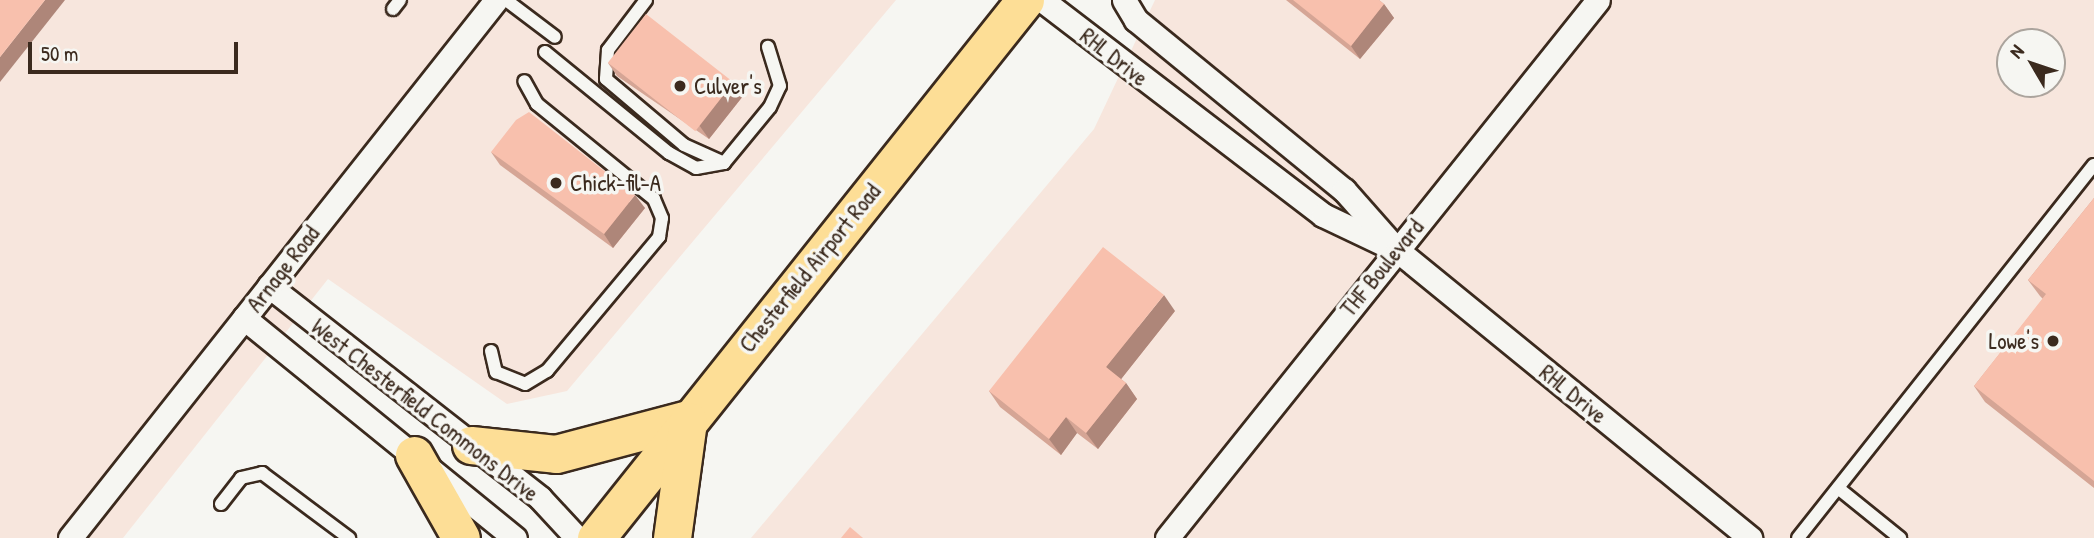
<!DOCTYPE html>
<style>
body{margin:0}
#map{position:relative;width:2094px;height:538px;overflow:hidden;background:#f6f6f2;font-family:"Patrick Hand",sans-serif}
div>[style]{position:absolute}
.built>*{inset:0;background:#f7e6dd}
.roads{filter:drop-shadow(2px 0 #3b2a1e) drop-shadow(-2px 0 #3b2a1e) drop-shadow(0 2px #3b2a1e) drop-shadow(0 -2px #3b2a1e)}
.service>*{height:12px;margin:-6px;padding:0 6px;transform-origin:6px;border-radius:6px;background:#f6f6f2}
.minor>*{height:23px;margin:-11.5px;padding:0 11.5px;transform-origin:11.5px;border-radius:11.5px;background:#f6f6f2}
.primary>*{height:37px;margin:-18.5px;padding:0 18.5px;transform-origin:18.5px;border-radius:18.5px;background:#fdde96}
.wall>*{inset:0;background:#d5a595}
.shaded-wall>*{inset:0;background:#ae8679}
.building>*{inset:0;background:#f8c0ad;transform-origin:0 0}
.dots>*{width:19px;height:19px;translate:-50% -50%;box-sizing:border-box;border:4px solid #f6f6f2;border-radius:50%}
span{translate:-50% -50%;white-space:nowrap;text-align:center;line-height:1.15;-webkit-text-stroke:7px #f6f6f2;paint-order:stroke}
.street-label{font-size:23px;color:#3b2a1e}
.poi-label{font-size:23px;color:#3b2a1e}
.left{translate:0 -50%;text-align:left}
.right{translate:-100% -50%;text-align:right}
.north{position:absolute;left:1996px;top:28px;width:70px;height:70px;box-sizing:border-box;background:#f6f6f2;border:2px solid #aba49d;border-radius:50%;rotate:309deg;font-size:19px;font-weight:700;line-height:28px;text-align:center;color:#3b2a1e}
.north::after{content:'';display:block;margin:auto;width:24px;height:32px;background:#3b2a1e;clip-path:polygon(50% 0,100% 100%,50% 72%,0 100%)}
.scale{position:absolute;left:28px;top:42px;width:210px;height:32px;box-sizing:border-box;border:4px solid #3b2a1e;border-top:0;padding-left:9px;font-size:21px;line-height:24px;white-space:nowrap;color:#3b2a1e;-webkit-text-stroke:5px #f6f6f2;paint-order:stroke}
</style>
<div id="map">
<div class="built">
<i style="clip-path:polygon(0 0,896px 0,567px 391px,507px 404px,328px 279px,123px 538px,0 538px)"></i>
<i style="clip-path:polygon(evenodd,1155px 0,2094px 0,2094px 538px,751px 538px,1094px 129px,1155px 0,2010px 42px,2052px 42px,2052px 84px,2010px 84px,2010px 42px)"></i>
</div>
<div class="roads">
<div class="service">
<i style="left:506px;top:0;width:61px;rotate:37.1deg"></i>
<i style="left:646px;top:0;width:63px;rotate:127.2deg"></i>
<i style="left:608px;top:50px;width:29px;rotate:94deg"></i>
<i style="left:606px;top:79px;width:102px;rotate:40.2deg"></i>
<i style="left:684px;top:145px;width:44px;rotate:24.2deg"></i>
<i style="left:393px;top:9px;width:11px;rotate:-52deg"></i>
<i style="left:545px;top:52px;width:160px;rotate:39.2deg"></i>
<i style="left:669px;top:153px;width:31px;rotate:29deg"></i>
<i style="left:696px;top:168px;width:28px;rotate:-10deg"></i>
<i style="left:724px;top:163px;width:72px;rotate:-50.6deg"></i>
<i style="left:770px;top:107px;width:23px;rotate:-65deg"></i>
<i style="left:780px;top:86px;width:41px;rotate:-107.1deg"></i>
<i style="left:491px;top:351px;width:22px;rotate:77deg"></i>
<i style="left:496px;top:372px;width:31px;rotate:22deg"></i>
<i style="left:525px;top:384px;width:26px;rotate:-31deg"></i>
<i style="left:547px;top:371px;width:175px;rotate:-50.1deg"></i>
<i style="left:659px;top:237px;width:19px;rotate:-81deg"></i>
<i style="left:662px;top:218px;width:21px;rotate:-113deg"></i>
<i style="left:654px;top:199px;width:151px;rotate:-140.9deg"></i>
<i style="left:537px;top:104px;width:26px;rotate:-119deg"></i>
<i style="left:1838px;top:488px;width:80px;rotate:38.9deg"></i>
<i style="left:221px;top:504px;width:33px;rotate:-52deg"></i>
<i style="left:241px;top:478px;width:22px;rotate:-13deg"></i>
<i style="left:262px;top:473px;width:109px;rotate:36.8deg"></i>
<i style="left:1798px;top:538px;width:476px;rotate:-51.6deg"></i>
</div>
<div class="minor">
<i style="left:1042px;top:0;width:354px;rotate:37.4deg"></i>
<i style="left:1323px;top:215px;width:72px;rotate:25.5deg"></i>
<i style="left:1124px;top:0;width:23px;rotate:59deg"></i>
<i style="left:1136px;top:20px;width:269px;rotate:39.3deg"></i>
<i style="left:1344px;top:190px;width:80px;rotate:48.5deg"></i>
<i style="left:1397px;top:250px;width:456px;rotate:39.2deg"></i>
<i style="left:269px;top:286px;width:344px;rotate:38deg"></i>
<i style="left:540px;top:498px;width:54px;rotate:47.2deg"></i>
<i style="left:244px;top:318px;width:349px;rotate:39.1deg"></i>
<i style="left:70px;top:538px;width:686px;rotate:-51.63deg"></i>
<i style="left:1167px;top:538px;width:689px;rotate:-51.3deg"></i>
</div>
<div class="primary">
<i style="left:471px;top:445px;width:85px;rotate:6deg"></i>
<i style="left:556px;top:454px;width:137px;rotate:-14.9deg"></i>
<i style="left:414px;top:455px;width:95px;rotate:60.5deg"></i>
<i style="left:596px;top:538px;width:688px;rotate:-51.43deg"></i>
<i style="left:672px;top:538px;width:118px;rotate:-82.2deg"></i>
</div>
</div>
<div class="wall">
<i style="clip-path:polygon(1286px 0,1379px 0,1384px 4px,1394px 18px,1360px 59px)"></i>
<i style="clip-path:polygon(608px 63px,734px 82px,743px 96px,709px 139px,617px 76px)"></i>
<i style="clip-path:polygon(491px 152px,645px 208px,613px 248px,500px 165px)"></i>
<i style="clip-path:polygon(2094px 198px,2094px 488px,1985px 402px,1974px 386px,2043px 299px,2040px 296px,2028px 280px)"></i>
<i style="clip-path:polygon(1175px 311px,1121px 379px,1126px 383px,1137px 399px,1098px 449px,1077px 433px,1061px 455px,1000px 407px,989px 391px)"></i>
</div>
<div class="shaded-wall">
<i style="clip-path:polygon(45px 0,65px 0,0 82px,0 57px)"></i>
<i style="clip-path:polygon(1384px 4px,1394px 18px,1360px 59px,1351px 46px)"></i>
<i style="clip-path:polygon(734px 82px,743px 96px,709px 139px,699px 125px)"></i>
<i style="clip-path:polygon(635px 195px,645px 208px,613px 248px,604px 234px)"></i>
<i style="clip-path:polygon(1164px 295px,1175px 311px,1118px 383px,1106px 367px)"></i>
<i style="clip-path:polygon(1126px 383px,1137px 399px,1098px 449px,1086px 433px)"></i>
<i style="clip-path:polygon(1066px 417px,1077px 433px,1061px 455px,1049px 439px)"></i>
</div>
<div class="building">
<i style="clip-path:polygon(0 0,45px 0,0 57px)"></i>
<i style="clip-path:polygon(1293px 0,1379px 0,1384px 4px,1351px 46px)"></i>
<i style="left:646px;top:14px;width:111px;height:62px;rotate:38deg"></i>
<i style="clip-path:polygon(529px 112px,635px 195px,604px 234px,491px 152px,516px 120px)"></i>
<i style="clip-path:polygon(2094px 198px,2094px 481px,1974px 386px,2046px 294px,2028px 280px)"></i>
<i style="clip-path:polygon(1103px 247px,1164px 295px,1106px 367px,1126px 383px,1086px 433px,1066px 417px,1049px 439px,989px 391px)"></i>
<i style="clip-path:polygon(850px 527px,863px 538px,841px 538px)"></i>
</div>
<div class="dots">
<i style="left:680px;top:86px;background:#3b2a1e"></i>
<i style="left:556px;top:183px;background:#3b2a1e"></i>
<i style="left:2053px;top:341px;background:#3b2a1e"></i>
</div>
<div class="street-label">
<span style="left:1114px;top:57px;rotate:38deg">RHL Drive</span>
<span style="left:810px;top:268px;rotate:-51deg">Chesterfield Airport Road</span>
<span style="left:1382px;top:268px;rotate:-51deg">THF Boulevard</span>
<span style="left:283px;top:269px;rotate:-52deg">Arnage Road</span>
<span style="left:1573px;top:394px;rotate:39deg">RHL Drive</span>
<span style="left:425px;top:410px;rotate:38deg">West Chesterfield Commons Drive</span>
</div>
<div class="poi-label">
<span class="left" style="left:694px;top:86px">Culver's</span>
<span class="left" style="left:570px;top:183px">Chick-fil-A</span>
<span class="right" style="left:2039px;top:341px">Lowe's</span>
</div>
<div class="north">N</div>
<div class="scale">50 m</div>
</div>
